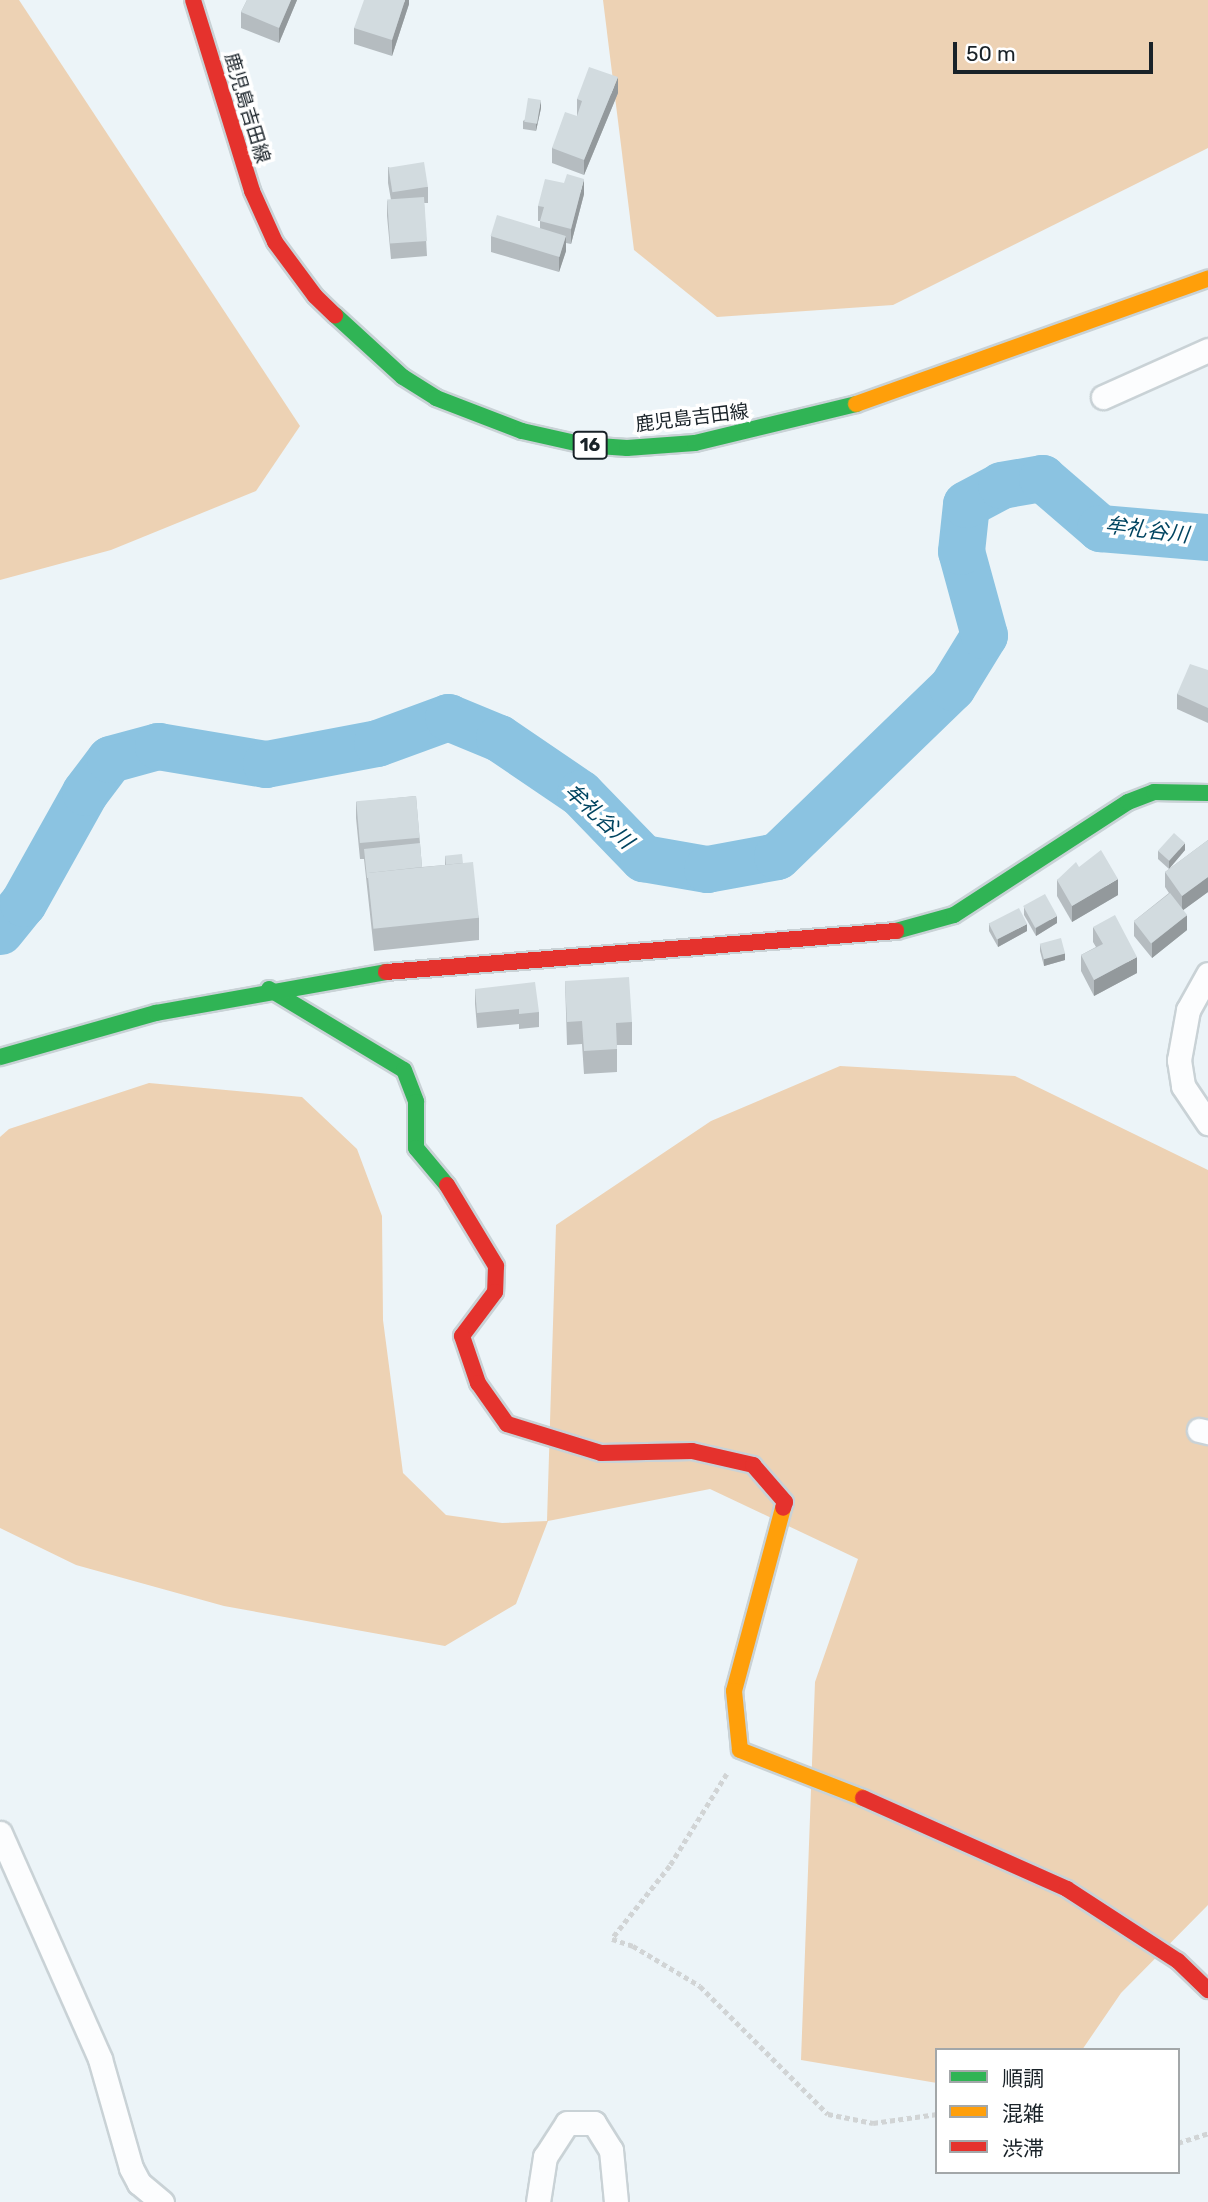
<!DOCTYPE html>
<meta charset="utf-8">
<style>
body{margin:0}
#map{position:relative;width:1208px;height:2202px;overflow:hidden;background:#ecf4f8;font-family:Rubik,"Noto Sans JP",sans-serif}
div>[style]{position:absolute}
.forest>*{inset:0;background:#edd2b4}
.river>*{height:47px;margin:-23.5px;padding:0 23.5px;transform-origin:23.5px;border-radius:23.5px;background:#8bc3e1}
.path>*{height:4.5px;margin-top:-2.25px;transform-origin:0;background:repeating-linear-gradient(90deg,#d1d4d5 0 5px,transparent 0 8.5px)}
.roads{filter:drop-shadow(2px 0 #c9d2d6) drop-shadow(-2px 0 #c9d2d6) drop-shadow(0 2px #c9d2d6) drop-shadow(0 -2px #c9d2d6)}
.street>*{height:23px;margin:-11.5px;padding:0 11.5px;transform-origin:11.5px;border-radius:11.5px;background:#fcfdfe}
.fast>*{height:16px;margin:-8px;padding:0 8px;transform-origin:8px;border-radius:8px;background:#30b455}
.slow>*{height:16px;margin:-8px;padding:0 8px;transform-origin:8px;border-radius:8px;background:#ff9f0a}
.jam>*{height:16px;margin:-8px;padding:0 8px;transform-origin:8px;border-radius:8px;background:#e5322d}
.wall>*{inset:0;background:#b5bcc0}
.shaded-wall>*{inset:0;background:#93999c}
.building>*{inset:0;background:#d2dbdf;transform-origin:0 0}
span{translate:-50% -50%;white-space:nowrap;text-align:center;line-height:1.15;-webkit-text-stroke:7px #fff;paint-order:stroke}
.shield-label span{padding:2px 5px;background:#fff;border:2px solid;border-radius:5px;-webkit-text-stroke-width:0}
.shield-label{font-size:18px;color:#192228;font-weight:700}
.street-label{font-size:19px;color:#192228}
.water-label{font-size:21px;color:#004460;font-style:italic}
.legend{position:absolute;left:935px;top:2048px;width:245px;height:126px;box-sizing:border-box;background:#fff;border:2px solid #a3a7a9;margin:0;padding:9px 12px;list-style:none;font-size:21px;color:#192228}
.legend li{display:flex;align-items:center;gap:14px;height:35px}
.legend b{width:35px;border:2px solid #a3a7a9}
.scale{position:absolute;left:953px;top:42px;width:200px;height:32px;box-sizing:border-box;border:4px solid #192228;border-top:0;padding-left:9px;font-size:21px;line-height:24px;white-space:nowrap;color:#192228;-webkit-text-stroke:5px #fff;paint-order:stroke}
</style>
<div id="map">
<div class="forest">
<i style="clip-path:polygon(0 0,19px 0,300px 426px,256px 491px,111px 550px,0 580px)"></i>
<i style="clip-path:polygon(603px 0,1208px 0,1208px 148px,893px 305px,717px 317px,634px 250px)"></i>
<i style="clip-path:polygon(840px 1066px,1015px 1076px,1208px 1170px,1208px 1905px,1121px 1993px,1082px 2050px,937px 2050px,937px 2083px,801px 2060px,815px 1682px,858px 1559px,710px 1489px,548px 1521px,516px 1604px,445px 1646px,224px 1606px,76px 1565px,0 1528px,0 1137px,9px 1129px,149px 1083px,302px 1097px,357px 1149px,382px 1216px,383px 1320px,403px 1473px,446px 1515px,502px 1523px,547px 1521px,556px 1225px,711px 1121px)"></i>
</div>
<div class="river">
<i style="left:0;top:931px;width:36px;rotate:-51deg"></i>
<i style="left:23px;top:903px;width:127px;rotate:-60.8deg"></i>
<i style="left:85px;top:792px;width:41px;rotate:-52.9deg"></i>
<i style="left:110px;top:759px;width:50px;rotate:-15.2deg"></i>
<i style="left:158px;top:746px;width:109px;rotate:9.5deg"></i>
<i style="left:266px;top:764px;width:113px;rotate:-10.7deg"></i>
<i style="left:377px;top:743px;width:76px;rotate:-20.1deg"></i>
<i style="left:448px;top:717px;width:55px;rotate:22.4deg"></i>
<i style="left:499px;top:738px;width:98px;rotate:34.2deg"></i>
<i style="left:580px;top:793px;width:91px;rotate:45.9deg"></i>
<i style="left:643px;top:858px;width:65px;rotate:9.8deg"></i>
<i style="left:707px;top:869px;width:71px;rotate:-10.5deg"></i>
<i style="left:777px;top:856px;width:243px;rotate:-44deg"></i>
<i style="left:952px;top:687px;width:61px;rotate:-58.4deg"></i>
<i style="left:984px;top:635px;width:87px;rotate:-105.3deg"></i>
<i style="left:961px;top:551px;width:47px;rotate:-83.9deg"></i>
<i style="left:966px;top:504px;width:40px;rotate:-28deg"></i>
<i style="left:1001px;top:485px;width:42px;rotate:-9.7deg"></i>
<i style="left:1042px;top:478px;width:77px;rotate:40.8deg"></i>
<i style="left:1100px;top:528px;width:108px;rotate:4.8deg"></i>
</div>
<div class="path">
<i style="left:727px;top:1774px;width:108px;rotate:121.8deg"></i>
<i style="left:670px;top:1866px;width:93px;rotate:128.5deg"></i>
<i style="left:612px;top:1939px;width:22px;rotate:18deg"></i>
<i style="left:633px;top:1946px;width:78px;rotate:30.8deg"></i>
<i style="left:700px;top:1986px;width:181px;rotate:45deg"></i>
<i style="left:828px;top:2114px;width:46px;rotate:11.3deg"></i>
<i style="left:873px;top:2123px;width:65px;rotate:-8deg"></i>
<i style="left:1178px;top:2143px;width:32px;rotate:-18deg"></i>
</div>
<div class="roads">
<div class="street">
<i style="left:1103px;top:397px;width:115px;rotate:-24.1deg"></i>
<i style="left:1208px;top:974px;width:41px;rotate:119.1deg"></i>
<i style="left:1188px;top:1010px;width:51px;rotate:100.2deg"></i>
<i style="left:1179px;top:1060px;width:26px;rotate:81deg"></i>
<i style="left:1183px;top:1086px;width:45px;rotate:56deg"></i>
<i style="left:1199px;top:1430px;width:9px;rotate:13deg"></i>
<i style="left:0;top:1833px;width:247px;rotate:66.1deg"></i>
<i style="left:100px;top:2059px;width:113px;rotate:74.1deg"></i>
<i style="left:131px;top:2168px;width:17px;rotate:62deg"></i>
<i style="left:139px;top:2183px;width:30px;rotate:40deg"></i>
<i style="left:538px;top:2202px;width:46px;rotate:-81.2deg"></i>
<i style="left:545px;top:2157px;width:40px;rotate:-57.1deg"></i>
<i style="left:567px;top:2123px;width:27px"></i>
<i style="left:594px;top:2123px;width:32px;rotate:58deg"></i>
<i style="left:611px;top:2150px;width:52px;rotate:84.5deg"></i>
</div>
<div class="fast">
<i style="left:335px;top:315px;width:92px;rotate:42.4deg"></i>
<i style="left:403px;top:377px;width:39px;rotate:32deg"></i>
<i style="left:436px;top:398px;width:92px;rotate:21deg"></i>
<i style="left:522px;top:431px;width:64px;rotate:12.7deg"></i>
<i style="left:584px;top:445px;width:43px;rotate:4deg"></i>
<i style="left:627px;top:448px;width:68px;rotate:-4.2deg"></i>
<i style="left:695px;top:443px;width:166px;rotate:-13.6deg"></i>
<i style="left:896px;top:931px;width:60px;rotate:-15.4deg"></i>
<i style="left:954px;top:915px;width:207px;rotate:-33deg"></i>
<i style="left:1128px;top:802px;width:28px;rotate:-21deg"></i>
<i style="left:1154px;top:792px;width:54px;rotate:1.1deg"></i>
<i style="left:269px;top:989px;width:157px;rotate:31deg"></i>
<i style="left:404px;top:1070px;width:34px;rotate:69deg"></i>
<i style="left:416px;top:1102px;width:46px;rotate:90deg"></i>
<i style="left:416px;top:1148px;width:48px;rotate:50deg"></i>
<i style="left:0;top:1057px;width:162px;rotate:-15.8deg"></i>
<i style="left:156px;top:1013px;width:234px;rotate:-10.1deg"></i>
</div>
<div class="slow">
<i style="left:856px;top:404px;width:374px;rotate:-19.6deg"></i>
<i style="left:783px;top:1508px;width:189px;rotate:105deg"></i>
<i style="left:734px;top:1691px;width:59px;rotate:84.2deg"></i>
<i style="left:740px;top:1750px;width:132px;rotate:21.3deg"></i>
</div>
<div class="jam">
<i style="left:193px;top:0;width:200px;rotate:72.8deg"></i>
<i style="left:252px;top:191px;width:56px;rotate:65.7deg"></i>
<i style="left:275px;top:242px;width:67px;rotate:53.5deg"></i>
<i style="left:315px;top:296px;width:28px;rotate:44deg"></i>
<i style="left:386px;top:972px;width:512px;rotate:-4.6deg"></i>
<i style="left:447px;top:1185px;width:95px;rotate:58.8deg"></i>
<i style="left:496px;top:1266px;width:26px;rotate:92deg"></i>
<i style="left:495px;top:1292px;width:55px;rotate:126.9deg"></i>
<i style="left:462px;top:1336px;width:50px;rotate:71.2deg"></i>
<i style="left:478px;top:1383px;width:50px;rotate:54.7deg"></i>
<i style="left:507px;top:1424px;width:98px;rotate:17.1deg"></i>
<i style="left:601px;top:1453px;width:91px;rotate:-1.3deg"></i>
<i style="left:692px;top:1451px;width:63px;rotate:12.9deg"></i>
<i style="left:753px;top:1465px;width:49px;rotate:49.1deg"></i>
<i style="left:785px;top:1502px;width:6px;rotate:108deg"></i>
<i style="left:863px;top:1798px;width:223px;rotate:24deg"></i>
<i style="left:1067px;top:1889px;width:132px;rotate:33deg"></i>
<i style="left:1178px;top:1961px;width:42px;rotate:44deg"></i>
</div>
</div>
<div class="wall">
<i style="clip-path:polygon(247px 0,297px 0,279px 43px,241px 28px,241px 12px)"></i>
<i style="clip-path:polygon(409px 0,409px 4px,392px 56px,354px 44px,354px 28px)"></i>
<i style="clip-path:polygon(618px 93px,584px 175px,552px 163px,552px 148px,577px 116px,577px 99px)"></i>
<i style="clip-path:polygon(541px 108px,536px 131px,523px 129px,523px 121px)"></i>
<i style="clip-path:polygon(388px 167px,428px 187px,428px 203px,424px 203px,427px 256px,391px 259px,387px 216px,387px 201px,391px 200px,388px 183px)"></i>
<i style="clip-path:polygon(564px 183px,584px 194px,571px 244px,566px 243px,566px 251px,559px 272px,491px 252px,491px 236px,540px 228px,540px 221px,538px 221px,538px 206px)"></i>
<i style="clip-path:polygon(1208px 670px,1208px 723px,1177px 709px,1177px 694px)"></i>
<i style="clip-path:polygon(416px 796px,422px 867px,445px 865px,445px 856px,463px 863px,479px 918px,479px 940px,374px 951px,364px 859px,360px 859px,356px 818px,356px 802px)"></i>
<i style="clip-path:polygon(1208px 840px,1208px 892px,1183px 910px,1187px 930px,1152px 958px,1134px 936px,1134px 921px,1169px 893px,1165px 887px,1165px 872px)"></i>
<i style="clip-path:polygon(1185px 850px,1169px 869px,1158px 859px,1158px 851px)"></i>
<i style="clip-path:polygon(1079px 867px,1118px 895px,1072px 922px,1057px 896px,1057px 880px)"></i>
<i style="clip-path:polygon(1024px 907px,1057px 923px,1036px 936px,1024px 915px)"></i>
<i style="clip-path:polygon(989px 923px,1027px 931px,998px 947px,989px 931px)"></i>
<i style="clip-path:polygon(1093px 927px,1137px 973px,1094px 996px,1081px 971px,1081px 955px,1096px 947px,1093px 942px)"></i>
<i style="clip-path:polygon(1040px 944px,1065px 960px,1044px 966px,1040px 951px)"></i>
<i style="clip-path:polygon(565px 981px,632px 1022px,632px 1045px,617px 1045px,617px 1072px,584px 1074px,582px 1044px,567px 1045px)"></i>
<i style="clip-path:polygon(475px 989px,539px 1012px,539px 1027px,519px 1029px,519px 1024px,477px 1028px,475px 1004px)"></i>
</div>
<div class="shaded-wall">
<i style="clip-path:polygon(291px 0,297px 0,279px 43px,279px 28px)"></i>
<i style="clip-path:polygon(405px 0,409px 0,409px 4px,392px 56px,392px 40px)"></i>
<i style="clip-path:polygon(618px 77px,618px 93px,584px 175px,584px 160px)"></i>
<i style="clip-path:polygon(541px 100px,541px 108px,536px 131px,536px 124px)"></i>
<i style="clip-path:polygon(584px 179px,584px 194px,571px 244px,571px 229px)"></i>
<i style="clip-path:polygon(566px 236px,566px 251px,559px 272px,559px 257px)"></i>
<i style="clip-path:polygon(1185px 843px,1185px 850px,1169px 869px,1169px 861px)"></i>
<i style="clip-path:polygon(1208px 877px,1208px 892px,1182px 911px,1182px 896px)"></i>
<i style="clip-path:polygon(1118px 879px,1118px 895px,1072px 922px,1072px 906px)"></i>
<i style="clip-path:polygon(1187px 915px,1187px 930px,1152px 958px,1152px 943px)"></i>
<i style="clip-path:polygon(1057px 916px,1057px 923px,1036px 936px,1036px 928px)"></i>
<i style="clip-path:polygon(1027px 924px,1027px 931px,998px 947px,998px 939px)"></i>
<i style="clip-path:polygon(1065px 953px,1065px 960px,1044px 966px,1044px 958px)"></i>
<i style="clip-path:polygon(1137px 957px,1137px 973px,1094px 996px,1094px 980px)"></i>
</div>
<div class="building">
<i style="clip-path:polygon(247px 0,291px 0,279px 28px,241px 12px)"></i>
<i style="clip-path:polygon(364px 0,405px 0,392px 40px,354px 28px)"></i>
<i style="clip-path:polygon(589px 67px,618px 77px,584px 160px,552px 148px,565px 112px,577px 116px,582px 101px,577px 99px)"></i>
<i style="left:528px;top:98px;width:13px;height:24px;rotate:9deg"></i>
<i style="left:424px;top:162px;width:25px;height:36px;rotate:81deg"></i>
<i style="clip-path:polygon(567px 174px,584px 179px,571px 229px,540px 221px,544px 207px,538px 206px,545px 179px,564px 183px)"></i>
<i style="left:424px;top:197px;width:44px;height:37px;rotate:86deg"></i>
<i style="left:497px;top:215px;width:72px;height:22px;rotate:17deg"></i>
<i style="clip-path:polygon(1190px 664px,1208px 670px,1208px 708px,1177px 694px)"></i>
<i style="left:416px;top:796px;width:42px;height:60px;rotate:85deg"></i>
<i style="left:1174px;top:833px;width:15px;height:24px;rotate:42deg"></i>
<i style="clip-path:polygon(1208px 840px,1208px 877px,1182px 896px,1165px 872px)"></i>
<i style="clip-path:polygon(420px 843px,422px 867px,368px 873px,368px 878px,367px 878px,364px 849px)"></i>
<i style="clip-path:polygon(1101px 850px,1118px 879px,1072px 906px,1057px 880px,1076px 862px,1079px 867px)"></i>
<i style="left:462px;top:854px;width:9px;height:17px;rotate:84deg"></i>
<i style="left:473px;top:862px;width:56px;height:106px;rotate:84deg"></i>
<i style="left:1170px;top:893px;width:28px;height:46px;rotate:52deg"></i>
<i style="left:1045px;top:894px;width:25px;height:25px;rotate:61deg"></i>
<i style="left:1019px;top:908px;width:18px;height:34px;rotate:63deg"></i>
<i style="clip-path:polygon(1115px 915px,1137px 957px,1094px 980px,1081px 955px,1103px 944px,1093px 927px)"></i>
<i style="left:1061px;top:938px;width:16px;height:22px;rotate:75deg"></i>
<i style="clip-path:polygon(629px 977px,632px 1022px,616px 1023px,617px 1049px,584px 1051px,582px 1021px,567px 1022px,565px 981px)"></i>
<i style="clip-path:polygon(535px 982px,539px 1012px,519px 1014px,519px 1009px,477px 1013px,475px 989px)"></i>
</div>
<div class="shield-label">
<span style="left:590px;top:445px">16</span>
</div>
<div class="street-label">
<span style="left:247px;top:108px;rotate:73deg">鹿児島吉田線</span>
<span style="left:692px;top:418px;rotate:-7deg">鹿児島吉田線</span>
</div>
<div class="water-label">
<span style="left:1147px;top:530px;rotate:7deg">牟礼谷川</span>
<span style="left:599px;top:816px;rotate:43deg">牟礼谷川</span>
</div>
<ul class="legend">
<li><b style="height:9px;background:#30b455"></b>順調</li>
<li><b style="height:9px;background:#ff9f0a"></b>混雑</li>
<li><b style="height:9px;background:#e5322d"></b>渋滞</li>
</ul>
<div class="scale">50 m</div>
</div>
